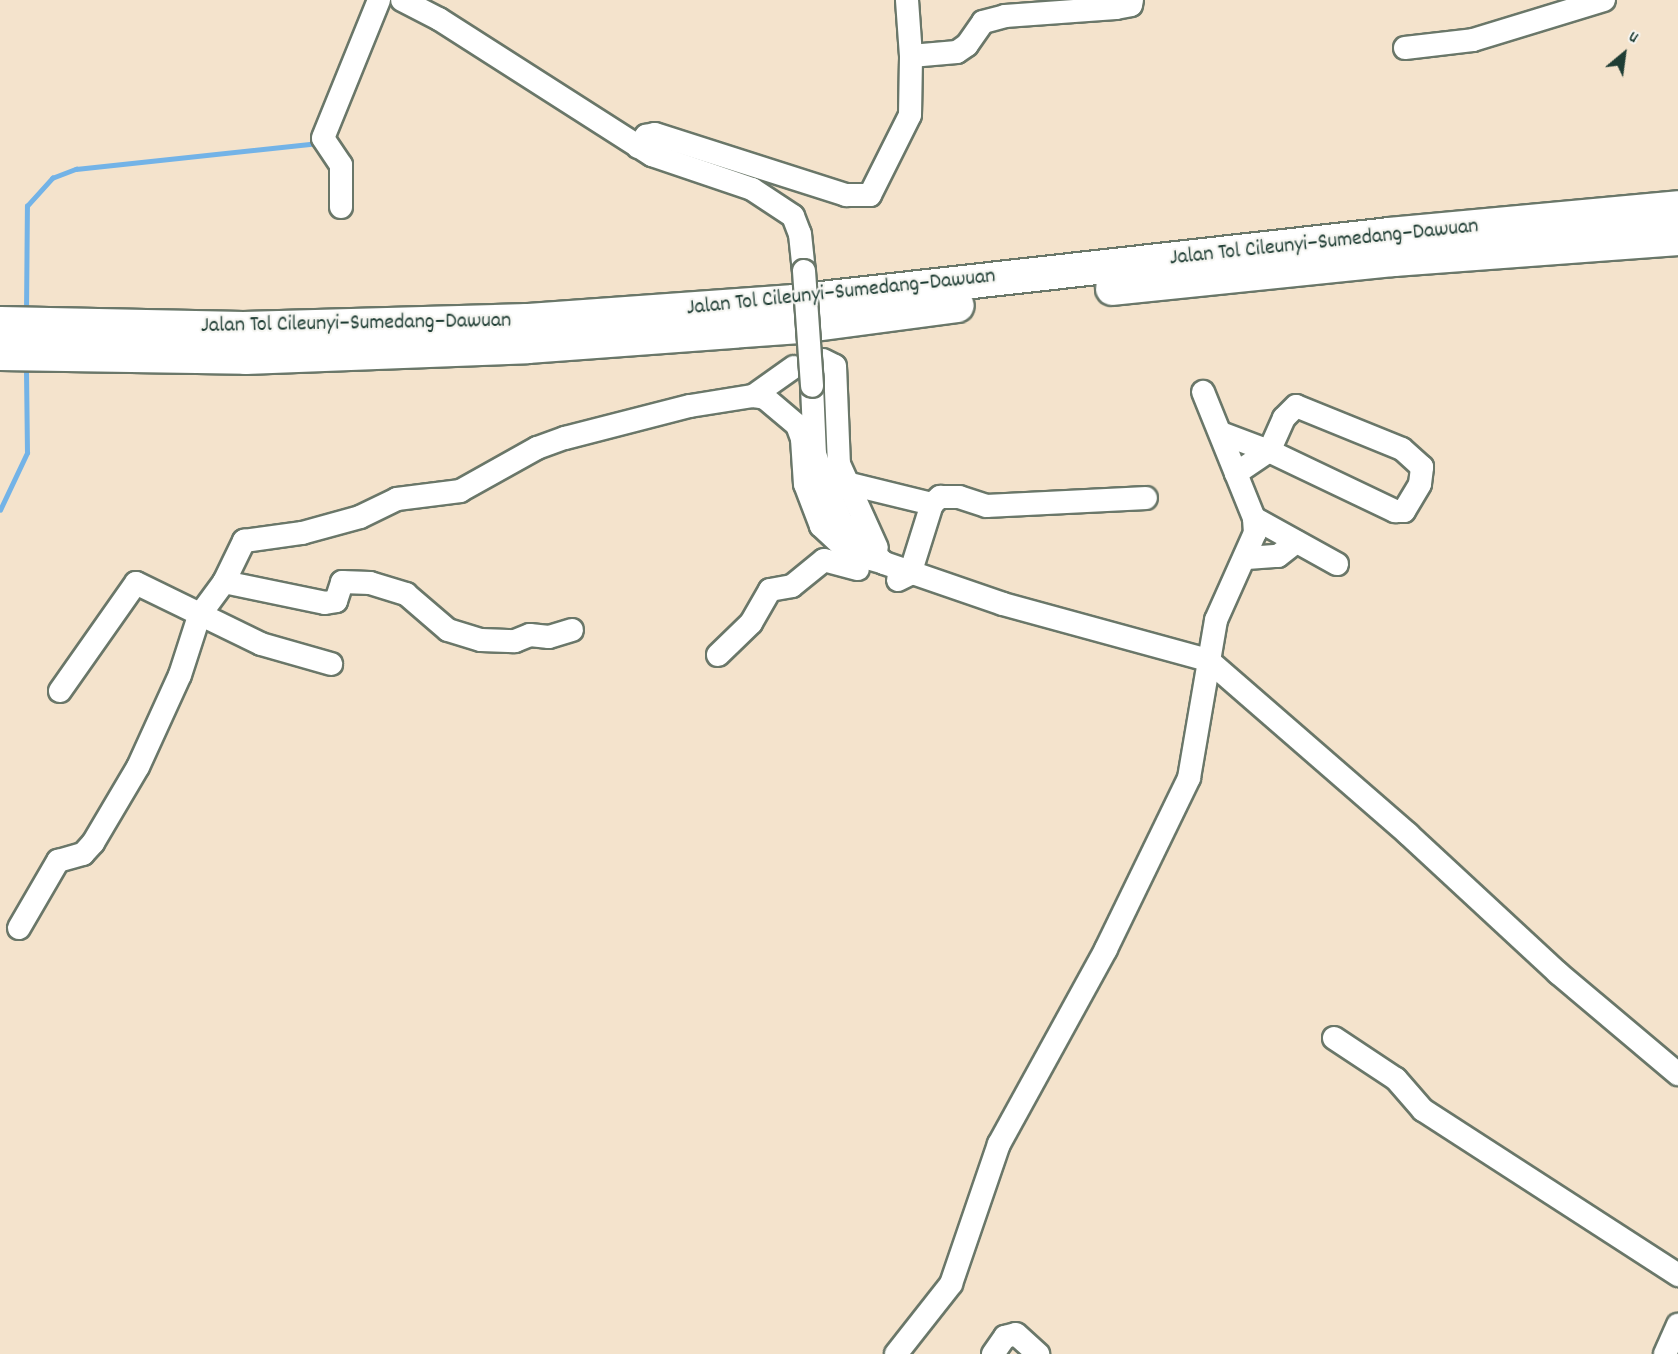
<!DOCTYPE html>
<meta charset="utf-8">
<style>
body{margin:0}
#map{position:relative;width:1678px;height:1354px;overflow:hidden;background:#f4e3cc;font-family:Dekko,sans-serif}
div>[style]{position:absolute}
.stream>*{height:4.5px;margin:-2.25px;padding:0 2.25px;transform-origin:2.25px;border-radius:2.25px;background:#73b3e7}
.roads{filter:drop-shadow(2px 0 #6a7769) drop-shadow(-2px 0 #6a7769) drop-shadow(0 2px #6a7769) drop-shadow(0 -2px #6a7769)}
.minor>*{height:22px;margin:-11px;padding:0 11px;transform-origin:11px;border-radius:11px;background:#fff}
.highway>*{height:33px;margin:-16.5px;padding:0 16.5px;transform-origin:16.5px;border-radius:16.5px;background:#fff}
.bridges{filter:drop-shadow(2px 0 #6a7769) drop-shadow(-2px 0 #6a7769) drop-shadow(0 2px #6a7769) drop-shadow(0 -2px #6a7769)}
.minor-bridge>*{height:22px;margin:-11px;padding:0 11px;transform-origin:11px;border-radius:11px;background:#fff}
span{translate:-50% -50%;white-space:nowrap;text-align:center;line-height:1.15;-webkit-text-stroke:4.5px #f6f6f2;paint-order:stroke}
.street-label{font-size:22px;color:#1f3d34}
.north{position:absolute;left:1594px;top:24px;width:60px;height:60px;-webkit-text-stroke:4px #f6f6f2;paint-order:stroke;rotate:29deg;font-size:16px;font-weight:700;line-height:24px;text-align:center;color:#1f3d34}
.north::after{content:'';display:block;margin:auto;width:21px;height:27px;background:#1f3d34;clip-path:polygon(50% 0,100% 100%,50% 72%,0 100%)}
</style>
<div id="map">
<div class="stream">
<i style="left:26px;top:313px;width:107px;rotate:-89.5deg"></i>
<i style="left:27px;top:206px;width:38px;rotate:-48deg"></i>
<i style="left:52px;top:178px;width:26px;rotate:-21deg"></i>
<i style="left:76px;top:169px;width:244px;rotate:-6.1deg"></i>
<i style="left:0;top:510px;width:63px;rotate:-64.7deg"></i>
<i style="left:27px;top:453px;width:87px;rotate:-90.7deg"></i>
</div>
<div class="roads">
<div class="minor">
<i style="left:402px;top:0;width:42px;rotate:27.2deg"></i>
<i style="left:439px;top:19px;width:253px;rotate:32.6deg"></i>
<i style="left:652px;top:155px;width:106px;rotate:18.8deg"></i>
<i style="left:752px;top:189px;width:49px;rotate:33.4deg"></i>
<i style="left:793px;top:216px;width:19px;rotate:69deg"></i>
<i style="left:800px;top:234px;width:37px;rotate:84deg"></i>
<i style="left:1405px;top:48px;width:68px;rotate:-6.7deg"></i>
<i style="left:1473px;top:40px;width:137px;rotate:-17deg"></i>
<i style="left:911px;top:56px;width:46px;rotate:-5deg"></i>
<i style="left:957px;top:52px;width:12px;rotate:-35deg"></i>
<i style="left:967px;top:45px;width:28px;rotate:-55deg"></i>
<i style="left:983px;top:22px;width:23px;rotate:-15deg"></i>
<i style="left:1005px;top:16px;width:111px;rotate:-4.1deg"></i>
<i style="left:1116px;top:8px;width:15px;rotate:-11deg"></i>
<i style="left:1131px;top:5px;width:5px;rotate:-79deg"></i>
<i style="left:638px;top:147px;width:14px;rotate:-54deg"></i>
<i style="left:646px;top:136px;width:9px;rotate:-13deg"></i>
<i style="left:655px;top:134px;width:201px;rotate:17.7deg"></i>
<i style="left:846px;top:195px;width:24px"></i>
<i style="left:870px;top:195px;width:89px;rotate:-63.4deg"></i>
<i style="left:910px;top:115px;width:59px;rotate:-89deg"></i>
<i style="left:911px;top:56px;width:56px;rotate:-94.1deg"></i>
<i style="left:341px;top:207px;width:42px;rotate:-90deg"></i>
<i style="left:341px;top:165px;width:32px;rotate:-124deg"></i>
<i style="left:323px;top:138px;width:149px;rotate:-67.9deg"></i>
<i style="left:823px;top:360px;width:13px;rotate:27deg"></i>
<i style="left:835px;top:366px;width:98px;rotate:87.7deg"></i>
<i style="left:839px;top:464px;width:92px;rotate:65.7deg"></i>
<i style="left:812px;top:386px;width:68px;rotate:87.5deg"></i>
<i style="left:815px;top:454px;width:20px;rotate:72deg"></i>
<i style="left:821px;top:473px;width:54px;rotate:67.2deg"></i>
<i style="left:842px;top:523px;width:58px;rotate:43.6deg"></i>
<i style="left:884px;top:563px;width:126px;rotate:19deg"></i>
<i style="left:1003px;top:604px;width:213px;rotate:15.3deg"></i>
<i style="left:1208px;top:660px;width:265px;rotate:41deg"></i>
<i style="left:1408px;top:834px;width:205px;rotate:42.8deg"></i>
<i style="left:1558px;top:973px;width:157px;rotate:40.1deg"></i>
<i style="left:753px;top:396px;width:50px;rotate:-35.3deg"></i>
<i style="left:1221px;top:433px;width:51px;rotate:20.6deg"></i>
<i style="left:1269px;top:451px;width:140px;rotate:25.5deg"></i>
<i style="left:1395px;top:511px;width:9px"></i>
<i style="left:1404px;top:511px;width:31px;rotate:-59deg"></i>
<i style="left:1420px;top:484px;width:17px;rotate:-83deg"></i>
<i style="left:1422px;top:467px;width:27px;rotate:-138deg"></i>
<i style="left:1402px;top:449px;width:114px;rotate:-157.9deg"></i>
<i style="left:1296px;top:406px;width:17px;rotate:135deg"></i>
<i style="left:1284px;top:418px;width:36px;rotate:114deg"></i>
<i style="left:1269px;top:451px;width:40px;rotate:146deg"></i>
<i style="left:846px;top:483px;width:89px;rotate:13.7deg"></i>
<i style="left:1254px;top:518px;width:95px;rotate:29deg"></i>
<i style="left:1247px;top:558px;width:31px;rotate:-4deg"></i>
<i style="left:1278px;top:556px;width:23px;rotate:-38deg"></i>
<i style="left:898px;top:580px;width:13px;rotate:-27deg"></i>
<i style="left:910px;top:574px;width:73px;rotate:-72.6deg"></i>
<i style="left:932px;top:504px;width:11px;rotate:-41deg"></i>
<i style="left:940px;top:497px;width:19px"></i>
<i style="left:959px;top:497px;width:29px;rotate:18deg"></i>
<i style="left:987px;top:506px;width:159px;rotate:-2.9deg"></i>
<i style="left:224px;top:582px;width:103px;rotate:11.7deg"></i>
<i style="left:325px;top:603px;width:11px;rotate:-10deg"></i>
<i style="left:336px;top:601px;width:20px;rotate:-72deg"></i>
<i style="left:342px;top:582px;width:28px;rotate:2deg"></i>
<i style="left:370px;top:583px;width:38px;rotate:17deg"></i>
<i style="left:406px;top:594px;width:55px;rotate:40.6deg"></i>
<i style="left:448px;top:630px;width:34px;rotate:17deg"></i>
<i style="left:481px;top:640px;width:34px;rotate:2deg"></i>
<i style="left:515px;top:641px;width:16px;rotate:-22deg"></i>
<i style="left:530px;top:635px;width:19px;rotate:6deg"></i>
<i style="left:549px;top:637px;width:24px;rotate:-17deg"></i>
<i style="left:718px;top:655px;width:46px;rotate:-44.1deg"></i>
<i style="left:751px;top:623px;width:38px;rotate:-60deg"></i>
<i style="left:770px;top:590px;width:22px;rotate:-10deg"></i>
<i style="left:792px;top:586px;width:41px;rotate:-39.1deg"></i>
<i style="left:824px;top:560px;width:35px;rotate:15deg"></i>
<i style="left:60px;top:691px;width:132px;rotate:-54.9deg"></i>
<i style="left:136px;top:583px;width:139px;rotate:26deg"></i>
<i style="left:261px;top:644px;width:73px;rotate:15.9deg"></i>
<i style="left:19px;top:928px;width:78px;rotate:-59.8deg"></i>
<i style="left:58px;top:861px;width:26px;rotate:-16deg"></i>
<i style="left:83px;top:854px;width:15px;rotate:-48deg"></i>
<i style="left:93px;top:843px;width:88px;rotate:-59.4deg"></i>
<i style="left:138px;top:767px;width:101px;rotate:-65.5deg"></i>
<i style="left:180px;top:675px;width:62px;rotate:-72.1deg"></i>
<i style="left:199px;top:616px;width:42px;rotate:-53.7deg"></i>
<i style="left:224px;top:582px;width:46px;rotate:-64deg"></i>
<i style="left:244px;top:541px;width:59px;rotate:-7.9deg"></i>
<i style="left:302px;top:533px;width:60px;rotate:-15.4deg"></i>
<i style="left:360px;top:517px;width:41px;rotate:-25.9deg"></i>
<i style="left:397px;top:499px;width:64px;rotate:-7.2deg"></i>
<i style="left:460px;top:491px;width:88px;rotate:-29.2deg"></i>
<i style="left:537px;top:448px;width:30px;rotate:-20deg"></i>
<i style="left:565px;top:438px;width:129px;rotate:-14.4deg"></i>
<i style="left:690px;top:406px;width:64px;rotate:-9deg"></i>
<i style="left:753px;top:396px;width:12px;rotate:9deg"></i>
<i style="left:765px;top:398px;width:42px;rotate:40.2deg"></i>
<i style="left:797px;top:425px;width:15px;rotate:70deg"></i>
<i style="left:802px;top:439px;width:45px;rotate:86.2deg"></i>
<i style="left:805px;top:484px;width:45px;rotate:69.1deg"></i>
<i style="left:821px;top:526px;width:40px;rotate:43deg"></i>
<i style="left:850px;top:553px;width:35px;rotate:16deg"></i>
<i style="left:1334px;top:1038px;width:74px;rotate:33.5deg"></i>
<i style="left:1396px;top:1079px;width:41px;rotate:48.9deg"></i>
<i style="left:1423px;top:1110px;width:304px;rotate:32.9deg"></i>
<i style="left:896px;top:1354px;width:89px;rotate:-51.8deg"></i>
<i style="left:951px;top:1284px;width:148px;rotate:-71.1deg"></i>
<i style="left:999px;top:1144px;width:222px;rotate:-61.2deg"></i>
<i style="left:1106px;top:949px;width:190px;rotate:-64.1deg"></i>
<i style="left:1189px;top:778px;width:160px;rotate:-80.3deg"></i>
<i style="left:1216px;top:620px;width:95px;rotate:-65.9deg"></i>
<i style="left:1255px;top:533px;width:15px;rotate:-94deg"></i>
<i style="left:1254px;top:518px;width:136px;rotate:-112deg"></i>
<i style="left:993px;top:1354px;width:21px;rotate:-55deg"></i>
<i style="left:1005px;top:1337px;width:11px;rotate:-15deg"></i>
<i style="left:1016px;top:1334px;width:30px;rotate:42deg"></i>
<i style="left:1665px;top:1354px;width:32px;rotate:-66deg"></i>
</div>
<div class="highway">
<i style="left:1112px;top:288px;width:282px;rotate:-5.9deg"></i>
<i style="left:1393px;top:259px;width:286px;rotate:-4.2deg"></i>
<i style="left:0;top:323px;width:243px;rotate:1.2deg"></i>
<i style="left:243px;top:328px;width:284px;rotate:-1.6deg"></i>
<i style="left:527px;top:320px;width:268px;rotate:-4.1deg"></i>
<i style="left:794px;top:301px;width:599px;rotate:-6.42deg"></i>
<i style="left:1389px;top:234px;width:290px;rotate:-5.3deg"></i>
<i style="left:0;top:353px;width:245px;rotate:0.9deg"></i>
<i style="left:245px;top:357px;width:282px;rotate:-2.2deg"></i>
<i style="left:527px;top:346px;width:273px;rotate:-4.2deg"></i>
<i style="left:799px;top:326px;width:159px;rotate:-7.6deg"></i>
</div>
</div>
<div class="bridges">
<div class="minor-bridge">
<i style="left:804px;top:271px;width:115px;rotate:86deg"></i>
</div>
</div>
<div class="street-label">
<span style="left:1324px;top:243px;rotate:-6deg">Jalan Tol Cileunyi–Sumedang–Dawuan</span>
<span style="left:841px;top:293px;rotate:-6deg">Jalan Tol Cileunyi–Sumedang–Dawuan</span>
<span style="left:356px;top:324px;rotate:-1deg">Jalan Tol Cileunyi–Sumedang–Dawuan</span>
</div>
<div class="north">U</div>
</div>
